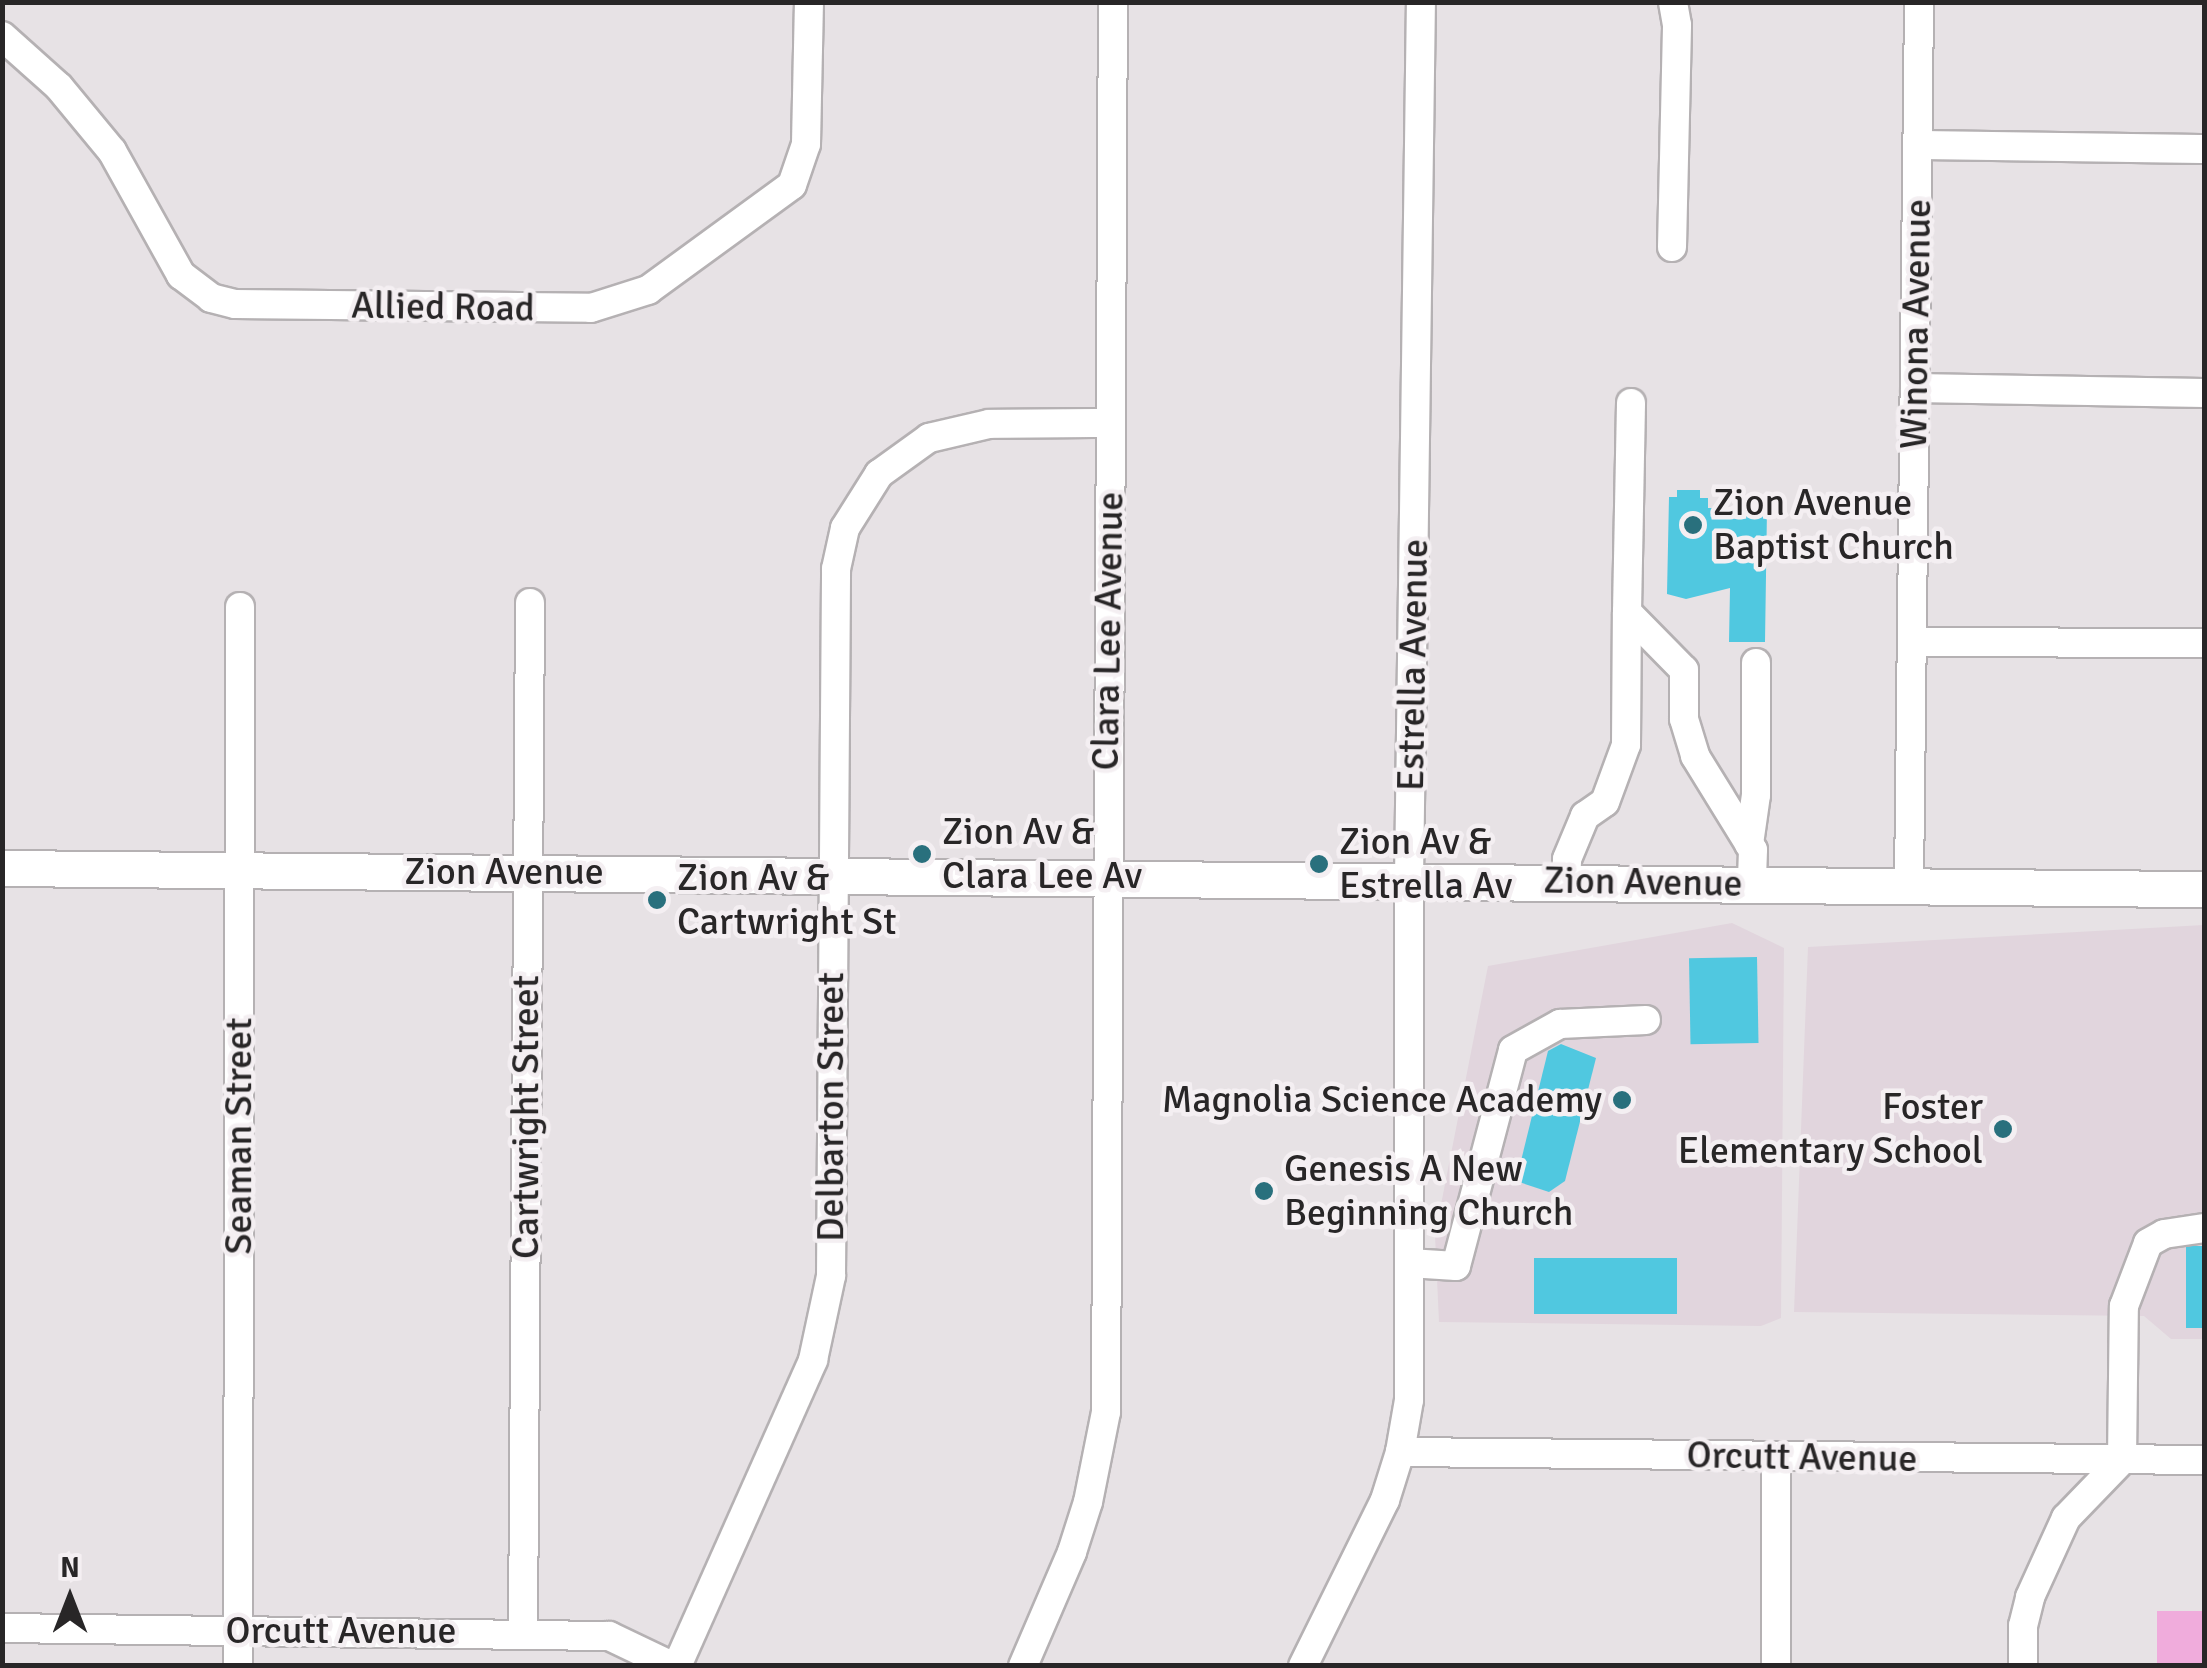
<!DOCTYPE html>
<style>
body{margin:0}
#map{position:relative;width:2207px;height:1668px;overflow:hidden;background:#e7e2e5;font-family:Signika,sans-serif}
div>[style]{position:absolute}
.built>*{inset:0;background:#e1d5dd}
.green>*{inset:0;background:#f0acdc;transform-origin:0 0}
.building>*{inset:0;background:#50c8e0;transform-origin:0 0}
.roads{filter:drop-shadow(2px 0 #b5b1b3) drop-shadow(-2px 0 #b5b1b3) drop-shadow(0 2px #b5b1b3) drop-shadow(0 -2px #b5b1b3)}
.minor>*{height:28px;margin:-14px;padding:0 14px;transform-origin:14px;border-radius:14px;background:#fff}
.major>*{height:35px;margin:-17.5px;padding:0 17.5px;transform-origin:17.5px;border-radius:17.5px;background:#fff}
.dots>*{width:28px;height:28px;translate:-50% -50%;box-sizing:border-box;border:5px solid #f4eff2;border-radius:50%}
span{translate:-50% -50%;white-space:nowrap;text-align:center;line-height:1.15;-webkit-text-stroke:9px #f4eff2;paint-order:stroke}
.street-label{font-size:38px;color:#282627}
.poi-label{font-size:38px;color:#282627}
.left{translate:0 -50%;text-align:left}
.right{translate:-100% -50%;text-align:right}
.frame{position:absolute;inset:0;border:5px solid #282627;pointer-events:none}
.north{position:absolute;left:20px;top:1548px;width:100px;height:100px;-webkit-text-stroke:8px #f4eff2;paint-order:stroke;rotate:0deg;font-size:28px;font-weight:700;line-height:40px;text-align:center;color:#282627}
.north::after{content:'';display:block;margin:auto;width:35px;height:45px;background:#282627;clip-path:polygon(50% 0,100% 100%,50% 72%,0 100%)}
</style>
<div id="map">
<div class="built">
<i style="clip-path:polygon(1732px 923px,1784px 948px,1781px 1318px,1761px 1326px,1439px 1322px,1435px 1235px,1488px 966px)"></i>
<i style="clip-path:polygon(2204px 925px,2204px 1339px,2171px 1339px,2144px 1316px,1794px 1312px,1808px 947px)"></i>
</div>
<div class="green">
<i style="left:2157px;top:1611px;width:47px;height:54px"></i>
</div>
<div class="building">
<i style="clip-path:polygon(1677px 490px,1700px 490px,1700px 498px,1708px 498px,1708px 508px,1767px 509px,1765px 642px,1729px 642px,1730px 588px,1686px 599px,1667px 594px,1669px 497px,1677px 497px)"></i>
<i style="left:1757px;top:957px;width:86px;height:68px;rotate:89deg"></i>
<i style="clip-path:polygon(1561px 1044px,1596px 1058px,1565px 1181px,1549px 1192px,1516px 1181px,1548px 1051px)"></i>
<i style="left:2204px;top:1246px;width:82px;height:18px;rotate:90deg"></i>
<i style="left:1534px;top:1258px;width:143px;height:56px"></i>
</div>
<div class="roads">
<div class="minor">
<i style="left:2px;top:36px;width:76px;rotate:41.8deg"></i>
<i style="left:59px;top:87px;width:83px;rotate:50.4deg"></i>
<i style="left:112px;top:151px;width:142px;rotate:60.9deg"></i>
<i style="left:181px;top:275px;width:38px;rotate:37deg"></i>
<i style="left:211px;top:298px;width:25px;rotate:14deg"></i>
<i style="left:235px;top:304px;width:356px;rotate:0.6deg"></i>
<i style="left:591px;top:308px;width:60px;rotate:-17.5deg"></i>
<i style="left:648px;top:290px;width:178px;rotate:-36.1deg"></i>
<i style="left:792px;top:185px;width:43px;rotate:-71.1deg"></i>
<i style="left:806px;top:144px;width:142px;rotate:-88.8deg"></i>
<i style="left:1919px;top:145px;width:285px;rotate:0.8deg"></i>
<i style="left:1672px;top:247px;width:222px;rotate:-88.7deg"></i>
<i style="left:1677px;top:25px;width:23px;rotate:-100deg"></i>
<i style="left:1915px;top:388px;width:289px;rotate:1deg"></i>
<i style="left:1627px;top:612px;width:209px;rotate:-88.9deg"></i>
<i style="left:1913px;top:642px;width:291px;rotate:0.2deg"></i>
<i style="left:1749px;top:844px;width:49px;rotate:-81.9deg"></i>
<i style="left:1756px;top:795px;width:132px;rotate:-90deg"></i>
<i style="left:1566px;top:881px;width:22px;rotate:-87deg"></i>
<i style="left:1567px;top:859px;width:47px;rotate:-67.3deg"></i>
<i style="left:1585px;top:816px;width:24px;rotate:-35deg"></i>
<i style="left:1605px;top:802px;width:61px;rotate:-69.8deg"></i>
<i style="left:1626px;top:745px;width:133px;rotate:-89.6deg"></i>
<i style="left:1627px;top:612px;width:81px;rotate:45.5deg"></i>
<i style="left:1684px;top:670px;width:49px;rotate:90deg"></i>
<i style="left:1684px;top:719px;width:39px;rotate:73deg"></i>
<i style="left:1695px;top:756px;width:110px;rotate:58.3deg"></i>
<i style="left:1753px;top:850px;width:33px;rotate:92deg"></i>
<i style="left:1909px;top:885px;width:883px;rotate:-89.35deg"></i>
<i style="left:1409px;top:1263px;width:47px;rotate:3.7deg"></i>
<i style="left:1456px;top:1266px;width:223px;rotate:-75.2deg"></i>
<i style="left:1513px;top:1050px;width:54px;rotate:-29deg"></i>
<i style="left:1560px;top:1024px;width:86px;rotate:-2.7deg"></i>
<i style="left:1400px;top:1452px;width:804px;rotate:0.57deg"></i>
<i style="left:1776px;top:1457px;width:209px;rotate:90deg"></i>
<i style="left:2122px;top:1460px;width:154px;rotate:-89.3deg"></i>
<i style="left:2124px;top:1306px;width:67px;rotate:-69.1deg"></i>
<i style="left:2148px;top:1243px;width:18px;rotate:-29deg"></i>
<i style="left:2164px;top:1234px;width:40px;rotate:-8.5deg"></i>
<i style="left:2px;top:1628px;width:607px;rotate:0.76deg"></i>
<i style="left:609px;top:1636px;width:70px;rotate:25.5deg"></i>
<i style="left:523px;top:1632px;width:1029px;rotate:-89.61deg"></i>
<i style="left:238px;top:1666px;width:1059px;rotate:-89.89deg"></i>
<i style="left:677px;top:1666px;width:335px;rotate:-66deg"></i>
<i style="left:813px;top:1360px;width:86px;rotate:-77.9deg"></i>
<i style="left:831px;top:1276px;width:707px;rotate:-89.59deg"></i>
<i style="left:836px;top:569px;width:42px;rotate:-77.6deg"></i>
<i style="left:845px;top:528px;width:64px;rotate:-57.8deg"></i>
<i style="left:879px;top:474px;width:62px;rotate:-35.8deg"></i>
<i style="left:929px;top:438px;width:62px;rotate:-13.1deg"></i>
<i style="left:989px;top:424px;width:121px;rotate:-0.5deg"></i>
<i style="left:1023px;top:1666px;width:124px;rotate:-66.7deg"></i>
<i style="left:1072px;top:1552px;width:52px;rotate:-72.3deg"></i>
<i style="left:1088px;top:1502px;width:92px;rotate:-78.7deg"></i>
<i style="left:1106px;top:1412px;width:1410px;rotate:-89.72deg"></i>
<i style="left:1303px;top:1666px;width:185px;rotate:-63.7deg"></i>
<i style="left:1385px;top:1500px;width:50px;rotate:-72.6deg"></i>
<i style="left:1400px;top:1452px;width:53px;rotate:-80.2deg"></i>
<i style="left:1409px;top:1400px;width:521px;rotate:-90deg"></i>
<i style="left:1409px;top:879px;width:877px;rotate:-89.22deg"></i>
<i style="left:2023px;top:1666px;width:40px;rotate:-90deg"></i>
<i style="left:2023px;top:1626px;width:30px;rotate:-76deg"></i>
<i style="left:2030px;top:1597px;width:87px;rotate:-65.5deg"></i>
<i style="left:2066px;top:1518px;width:81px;rotate:-46deg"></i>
</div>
<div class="major">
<i style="left:2px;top:868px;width:2202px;rotate:0.55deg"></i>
</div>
</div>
<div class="dots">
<i style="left:1693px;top:525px;background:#29707d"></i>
<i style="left:922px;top:854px;background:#29707d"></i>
<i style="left:1319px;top:864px;background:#29707d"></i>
<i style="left:657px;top:900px;background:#29707d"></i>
<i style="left:1622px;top:1100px;background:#29707d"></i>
<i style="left:2003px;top:1129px;background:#29707d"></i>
<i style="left:1264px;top:1191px;background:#29707d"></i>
</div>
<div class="street-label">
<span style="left:443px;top:307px;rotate:1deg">Allied Road</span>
<span style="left:1916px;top:324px;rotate:-89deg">Winona Avenue</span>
<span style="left:1108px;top:631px;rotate:-89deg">Clara Lee Avenue</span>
<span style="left:1413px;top:665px;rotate:-89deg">Estrella Avenue</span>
<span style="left:504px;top:872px">Zion Avenue</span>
<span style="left:1643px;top:882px;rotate:1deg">Zion Avenue</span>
<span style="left:831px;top:1107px;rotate:-90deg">Delbarton Street</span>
<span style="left:526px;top:1117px;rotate:-90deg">Cartwright Street</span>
<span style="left:239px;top:1136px;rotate:-90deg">Seaman Street</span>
<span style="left:1802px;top:1457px;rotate:1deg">Orcutt Avenue</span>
<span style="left:341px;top:1631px">Orcutt Avenue</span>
</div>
<div class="poi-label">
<span class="left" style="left:1713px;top:525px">Zion Avenue<br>Baptist Church</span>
<span class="left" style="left:942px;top:854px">Zion Av &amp;<br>Clara Lee Av</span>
<span class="left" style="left:1339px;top:864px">Zion Av &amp;<br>Estrella Av</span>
<span class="left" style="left:677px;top:900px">Zion Av &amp;<br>Cartwright St</span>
<span class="right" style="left:1602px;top:1100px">Magnolia Science Academy</span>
<span class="right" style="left:1983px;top:1129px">Foster<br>Elementary School</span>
<span class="left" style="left:1284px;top:1191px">Genesis A New<br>Beginning Church</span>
</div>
<div class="frame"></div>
<div class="north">N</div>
</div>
